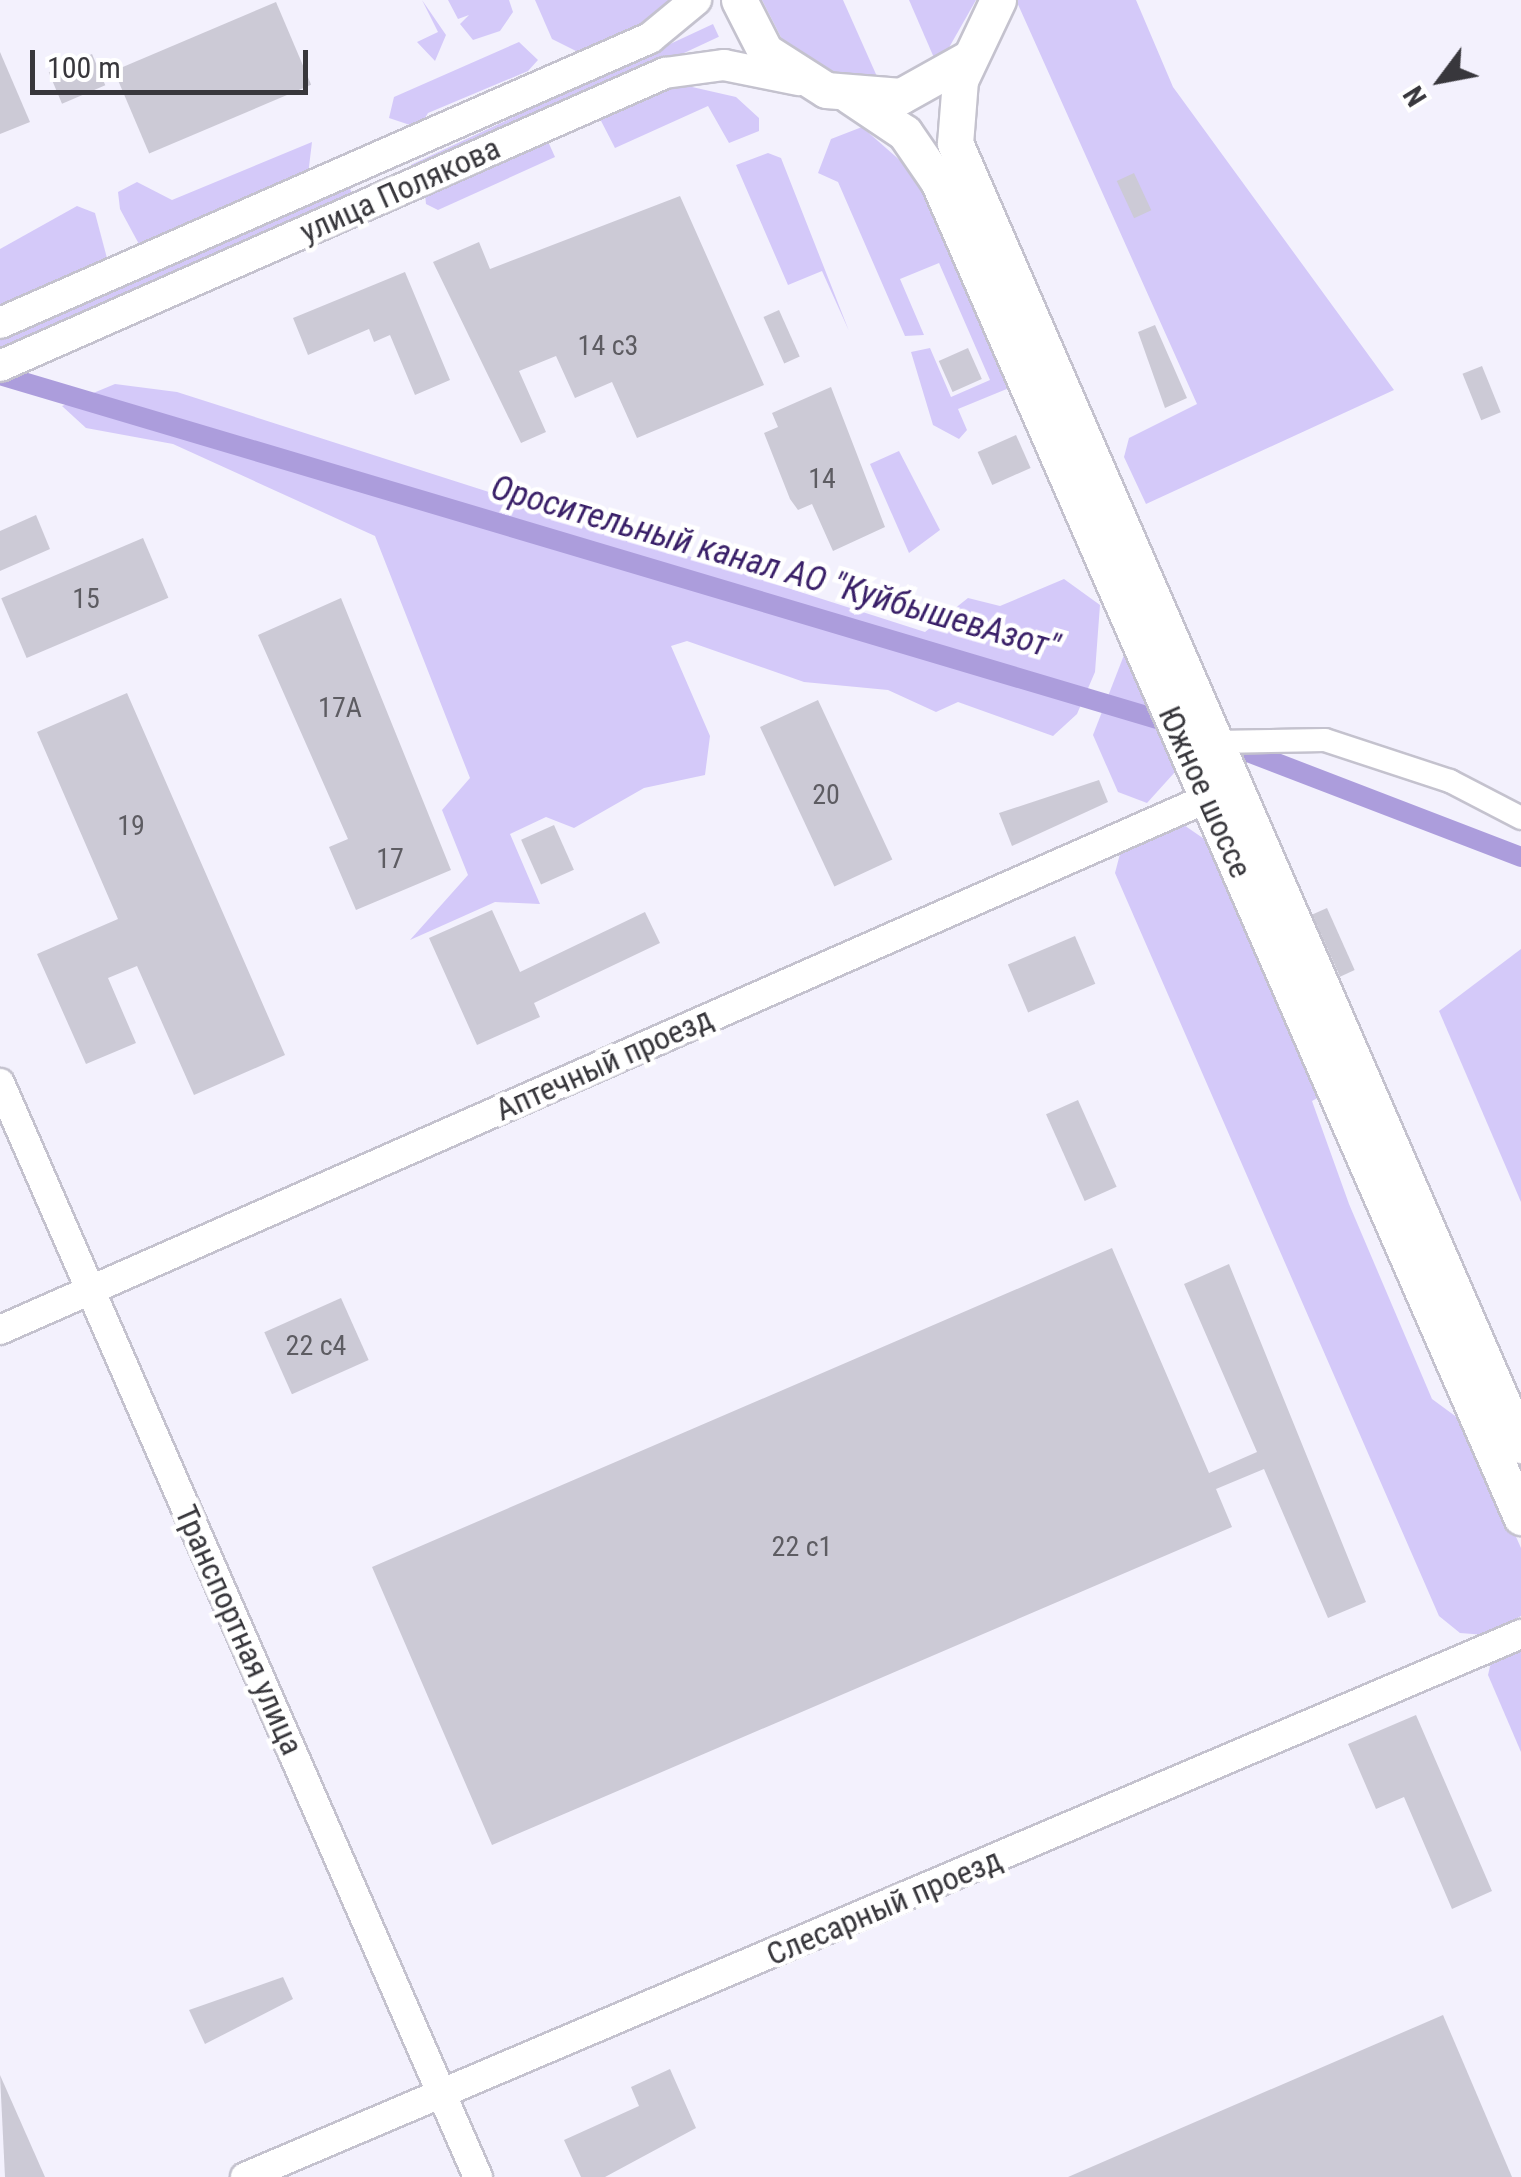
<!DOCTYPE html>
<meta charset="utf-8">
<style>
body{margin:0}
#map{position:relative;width:1521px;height:2177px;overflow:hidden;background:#f3f1fd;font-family:"Roboto Condensed",sans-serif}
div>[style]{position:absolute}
.green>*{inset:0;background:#d4c9f9;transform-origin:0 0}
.canal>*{height:20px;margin:-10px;padding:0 10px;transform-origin:10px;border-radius:10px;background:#ac9ddc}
.building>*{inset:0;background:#cccad6;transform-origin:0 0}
.roads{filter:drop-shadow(2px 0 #c4c2ce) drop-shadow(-2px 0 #c4c2ce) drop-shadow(0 2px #c4c2ce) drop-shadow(0 -2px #c4c2ce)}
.minor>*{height:22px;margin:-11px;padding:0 11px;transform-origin:11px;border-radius:11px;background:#fff}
.tertiary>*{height:28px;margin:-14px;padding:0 14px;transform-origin:14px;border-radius:14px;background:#fff}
.secondary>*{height:30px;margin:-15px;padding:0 15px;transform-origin:15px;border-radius:15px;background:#fff}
.primary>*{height:35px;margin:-17.5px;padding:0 17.5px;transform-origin:17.5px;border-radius:17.5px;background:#fff}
span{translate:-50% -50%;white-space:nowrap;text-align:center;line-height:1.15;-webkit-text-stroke:9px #fff;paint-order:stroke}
.number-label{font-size:28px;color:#5d5c62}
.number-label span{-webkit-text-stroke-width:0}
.street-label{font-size:32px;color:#38373c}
.water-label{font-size:35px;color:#391f68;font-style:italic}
.north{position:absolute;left:1391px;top:30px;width:100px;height:100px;-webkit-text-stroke:8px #fff;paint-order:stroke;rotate:238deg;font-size:28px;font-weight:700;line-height:40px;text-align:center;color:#38373c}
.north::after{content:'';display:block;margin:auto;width:35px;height:45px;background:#38373c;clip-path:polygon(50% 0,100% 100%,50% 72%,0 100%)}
.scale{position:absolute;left:30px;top:50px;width:278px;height:45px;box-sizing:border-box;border:5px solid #38373c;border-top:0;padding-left:12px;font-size:30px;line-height:35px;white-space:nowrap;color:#38373c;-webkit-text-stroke:8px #fff;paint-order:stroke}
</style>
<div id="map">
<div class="green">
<i style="clip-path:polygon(422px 0,446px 35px,435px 61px,417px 42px,438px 32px)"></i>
<i style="clip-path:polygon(448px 0,509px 0,513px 12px,500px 31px,473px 40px,460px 24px,469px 15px,458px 19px)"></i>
<i style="clip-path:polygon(535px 0,690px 0,582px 54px,552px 39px)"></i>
<i style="clip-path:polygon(762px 0,843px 0,879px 81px,844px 81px,786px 47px)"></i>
<i style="clip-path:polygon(909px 0,976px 0,938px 67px)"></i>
<i style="clip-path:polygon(1016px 0,1136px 0,1173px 87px,1394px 390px,1146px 504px,1124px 457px,1129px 438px,1197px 404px)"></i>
<i style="left:713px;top:24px;width:14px;height:333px;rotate:65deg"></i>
<i style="clip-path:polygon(519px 42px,538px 60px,528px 71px,428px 113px,419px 128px,389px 118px,394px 97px)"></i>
<i style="clip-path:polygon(679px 84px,736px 97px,759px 118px,759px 131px,729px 143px,708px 106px,615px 148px,598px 115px)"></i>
<i style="clip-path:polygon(862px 127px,919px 177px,1014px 386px,958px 409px,967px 430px,959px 439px,933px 425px,911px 352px,930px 348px,951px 397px,990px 380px,939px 263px,900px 279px,924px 335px,905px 336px,838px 182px,818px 173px,831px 139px)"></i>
<i style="clip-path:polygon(546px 137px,555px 157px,438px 210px,426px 204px,425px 194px)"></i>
<i style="clip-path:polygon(312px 142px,308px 175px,140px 246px,120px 209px,118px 192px,137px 182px,172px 200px)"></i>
<i style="clip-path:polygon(768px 153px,781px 158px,849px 331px,822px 271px,788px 285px,736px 165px)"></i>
<i style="clip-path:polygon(348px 185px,353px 195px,0 351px,0 337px)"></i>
<i style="clip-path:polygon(77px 206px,95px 213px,108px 262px,0 314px,0 249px)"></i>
<i style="clip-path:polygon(115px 384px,177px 392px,925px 632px,968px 598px,1000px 606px,1064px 579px,1100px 605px,1095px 672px,1077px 714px,1053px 736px,958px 702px,936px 712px,888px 690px,804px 682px,687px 641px,671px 646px,710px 736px,705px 775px,644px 788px,574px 828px,546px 817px,510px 834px,540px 904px,495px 902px,410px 940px,468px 875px,442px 810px,470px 778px,375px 536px,173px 444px,86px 428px,62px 406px)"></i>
<i style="clip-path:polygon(899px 451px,940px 530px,909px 553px,870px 464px)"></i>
<i style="clip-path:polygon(1124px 655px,1175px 772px,1147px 803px,1118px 792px,1093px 735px)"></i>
<i style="clip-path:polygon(1181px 823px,1210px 843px,1321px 1096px,1312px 1101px,1349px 1204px,1432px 1399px,1466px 1424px,1521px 1548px,1521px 1616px,1486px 1635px,1460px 1633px,1439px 1616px,1115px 873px,1121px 850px)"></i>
<i style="clip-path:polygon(1521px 949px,1521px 1202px,1439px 1011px)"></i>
<i style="clip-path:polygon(1521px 1642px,1521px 1752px,1488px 1675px,1492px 1658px)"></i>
</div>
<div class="canal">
<i style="left:0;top:375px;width:1228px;rotate:16.56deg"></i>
<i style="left:1227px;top:744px;width:315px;rotate:21deg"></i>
</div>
<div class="building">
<i style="left:276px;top:2px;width:90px;height:176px;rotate:67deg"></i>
<i style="clip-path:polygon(0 52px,30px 122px,0 134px)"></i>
<i style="left:92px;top:54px;width:34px;height:47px;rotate:67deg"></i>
<i style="left:1134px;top:173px;width:41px;height:19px;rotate:65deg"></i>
<i style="clip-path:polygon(680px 196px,764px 385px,637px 438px,612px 382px,575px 398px,556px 356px,519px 371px,546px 432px,521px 443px,433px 262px,479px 242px,490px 269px)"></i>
<i style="clip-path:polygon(405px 272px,450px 380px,415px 395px,390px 335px,374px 342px,369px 329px,308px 355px,293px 318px)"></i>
<i style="left:779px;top:310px;width:51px;height:17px;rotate:66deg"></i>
<i style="clip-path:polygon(1155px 325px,1187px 398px,1165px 408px,1138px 332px)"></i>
<i style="left:968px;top:348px;width:34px;height:32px;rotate:66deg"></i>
<i style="left:1482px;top:366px;width:50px;height:21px;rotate:68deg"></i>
<i style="clip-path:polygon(831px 387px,885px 527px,833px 551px,812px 504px,798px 510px,790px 499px,764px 433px,778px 427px,772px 413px)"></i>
<i style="left:1016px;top:435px;width:36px;height:42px;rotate:66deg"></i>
<i style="clip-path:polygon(36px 515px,50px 549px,0 571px,0 531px)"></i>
<i style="left:143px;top:538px;width:65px;height:154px;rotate:67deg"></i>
<i style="clip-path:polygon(341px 598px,451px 870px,356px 910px,329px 847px,348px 839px,258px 635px)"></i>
<i style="clip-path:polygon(127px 693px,285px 1055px,194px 1095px,137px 966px,108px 978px,136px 1043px,86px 1064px,37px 954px,118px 919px,37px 732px)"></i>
<i style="left:818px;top:700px;width:176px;height:64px;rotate:65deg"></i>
<i style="clip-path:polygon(1099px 780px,1108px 802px,1012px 846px,999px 813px)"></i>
<i style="left:554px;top:825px;width:49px;height:36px;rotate:66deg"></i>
<i style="left:1327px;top:908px;width:68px;height:16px;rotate:66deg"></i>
<i style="clip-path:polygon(492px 910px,520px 972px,645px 912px,660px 943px,534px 1003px,540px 1017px,477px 1045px,429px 938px)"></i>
<i style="left:1075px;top:936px;width:52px;height:73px;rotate:67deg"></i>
<i style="left:1078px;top:1100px;width:95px;height:35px;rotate:66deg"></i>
<i style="clip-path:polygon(1112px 1248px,1209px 1473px,1257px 1452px,1184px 1284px,1229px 1264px,1366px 1602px,1328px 1618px,1264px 1469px,1216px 1489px,1232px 1527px,492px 1845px,372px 1567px)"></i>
<i style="left:341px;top:1298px;width:68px;height:84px;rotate:66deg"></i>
<i style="clip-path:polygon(1416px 1715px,1492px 1891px,1452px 1909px,1404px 1797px,1376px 1809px,1348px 1744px)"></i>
<i style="clip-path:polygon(283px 1977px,293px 1999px,205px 2044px,189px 2010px)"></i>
<i style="clip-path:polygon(1443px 2015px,1512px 2177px,1068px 2177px)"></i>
<i style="clip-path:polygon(670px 2069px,696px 2128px,605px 2177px,581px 2177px,564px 2140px,639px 2106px,631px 2087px)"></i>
<i style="clip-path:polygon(0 2075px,45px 2177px,5px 2177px)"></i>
</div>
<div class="roads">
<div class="minor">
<i style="left:1216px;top:742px;width:109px;rotate:-1.1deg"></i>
<i style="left:1325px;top:740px;width:132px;rotate:18.2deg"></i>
<i style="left:1450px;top:781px;width:80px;rotate:27.5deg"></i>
</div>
<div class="tertiary">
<i style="left:0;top:1083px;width:1194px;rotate:66.4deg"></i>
<i style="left:0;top:1330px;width:1320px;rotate:-23.77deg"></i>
<i style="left:245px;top:2177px;width:1387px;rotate:-23.05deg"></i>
</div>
<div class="secondary">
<i style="left:0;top:323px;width:710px;rotate:-23.68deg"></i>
<i style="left:650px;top:38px;width:60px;rotate:-39.6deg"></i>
<i style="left:0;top:366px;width:727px;rotate:-23.78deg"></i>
<i style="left:665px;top:73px;width:60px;rotate:-7.7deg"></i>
<i style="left:724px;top:65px;width:76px;rotate:11.5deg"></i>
</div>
<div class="primary">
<i style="left:739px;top:0;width:57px;rotate:63deg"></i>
<i style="left:765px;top:51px;width:72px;rotate:32.6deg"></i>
<i style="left:826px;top:90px;width:75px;rotate:4.6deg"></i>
<i style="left:901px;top:96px;width:78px;rotate:-29.2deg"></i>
<i style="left:998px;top:0;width:89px;rotate:115.4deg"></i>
<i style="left:960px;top:80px;width:63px;rotate:94.5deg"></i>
<i style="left:955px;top:143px;width:1420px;rotate:66.5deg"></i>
<i style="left:850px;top:96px;width:66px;rotate:33.9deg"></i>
<i style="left:905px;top:133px;width:58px;rotate:55.5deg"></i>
<i style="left:938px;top:181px;width:1458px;rotate:66.42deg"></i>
</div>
</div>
<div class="number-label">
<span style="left:608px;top:346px">14 с3</span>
<span style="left:822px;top:479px">14</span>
<span style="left:86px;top:599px">15</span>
<span style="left:340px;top:708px">17А</span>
<span style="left:826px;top:795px">20</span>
<span style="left:131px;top:826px">19</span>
<span style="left:390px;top:859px">17</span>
<span style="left:316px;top:1346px">22 с4</span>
<span style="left:802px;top:1547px">22 с1</span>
</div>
<div class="street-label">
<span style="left:400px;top:190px;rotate:-24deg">улица Полякова</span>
<span style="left:1205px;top:792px;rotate:66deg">Южное шоссе</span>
<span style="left:604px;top:1064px;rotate:-24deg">Аптечный проезд</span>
<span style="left:239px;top:1630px;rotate:66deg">Транспортная улица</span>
<span style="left:884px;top:1907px;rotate:-23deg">Слесарный проезд</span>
</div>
<div class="water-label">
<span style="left:775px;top:568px;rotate:16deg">Оросительный канал АО "КуйбышевАзот"</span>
</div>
<div class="north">N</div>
<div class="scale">100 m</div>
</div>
